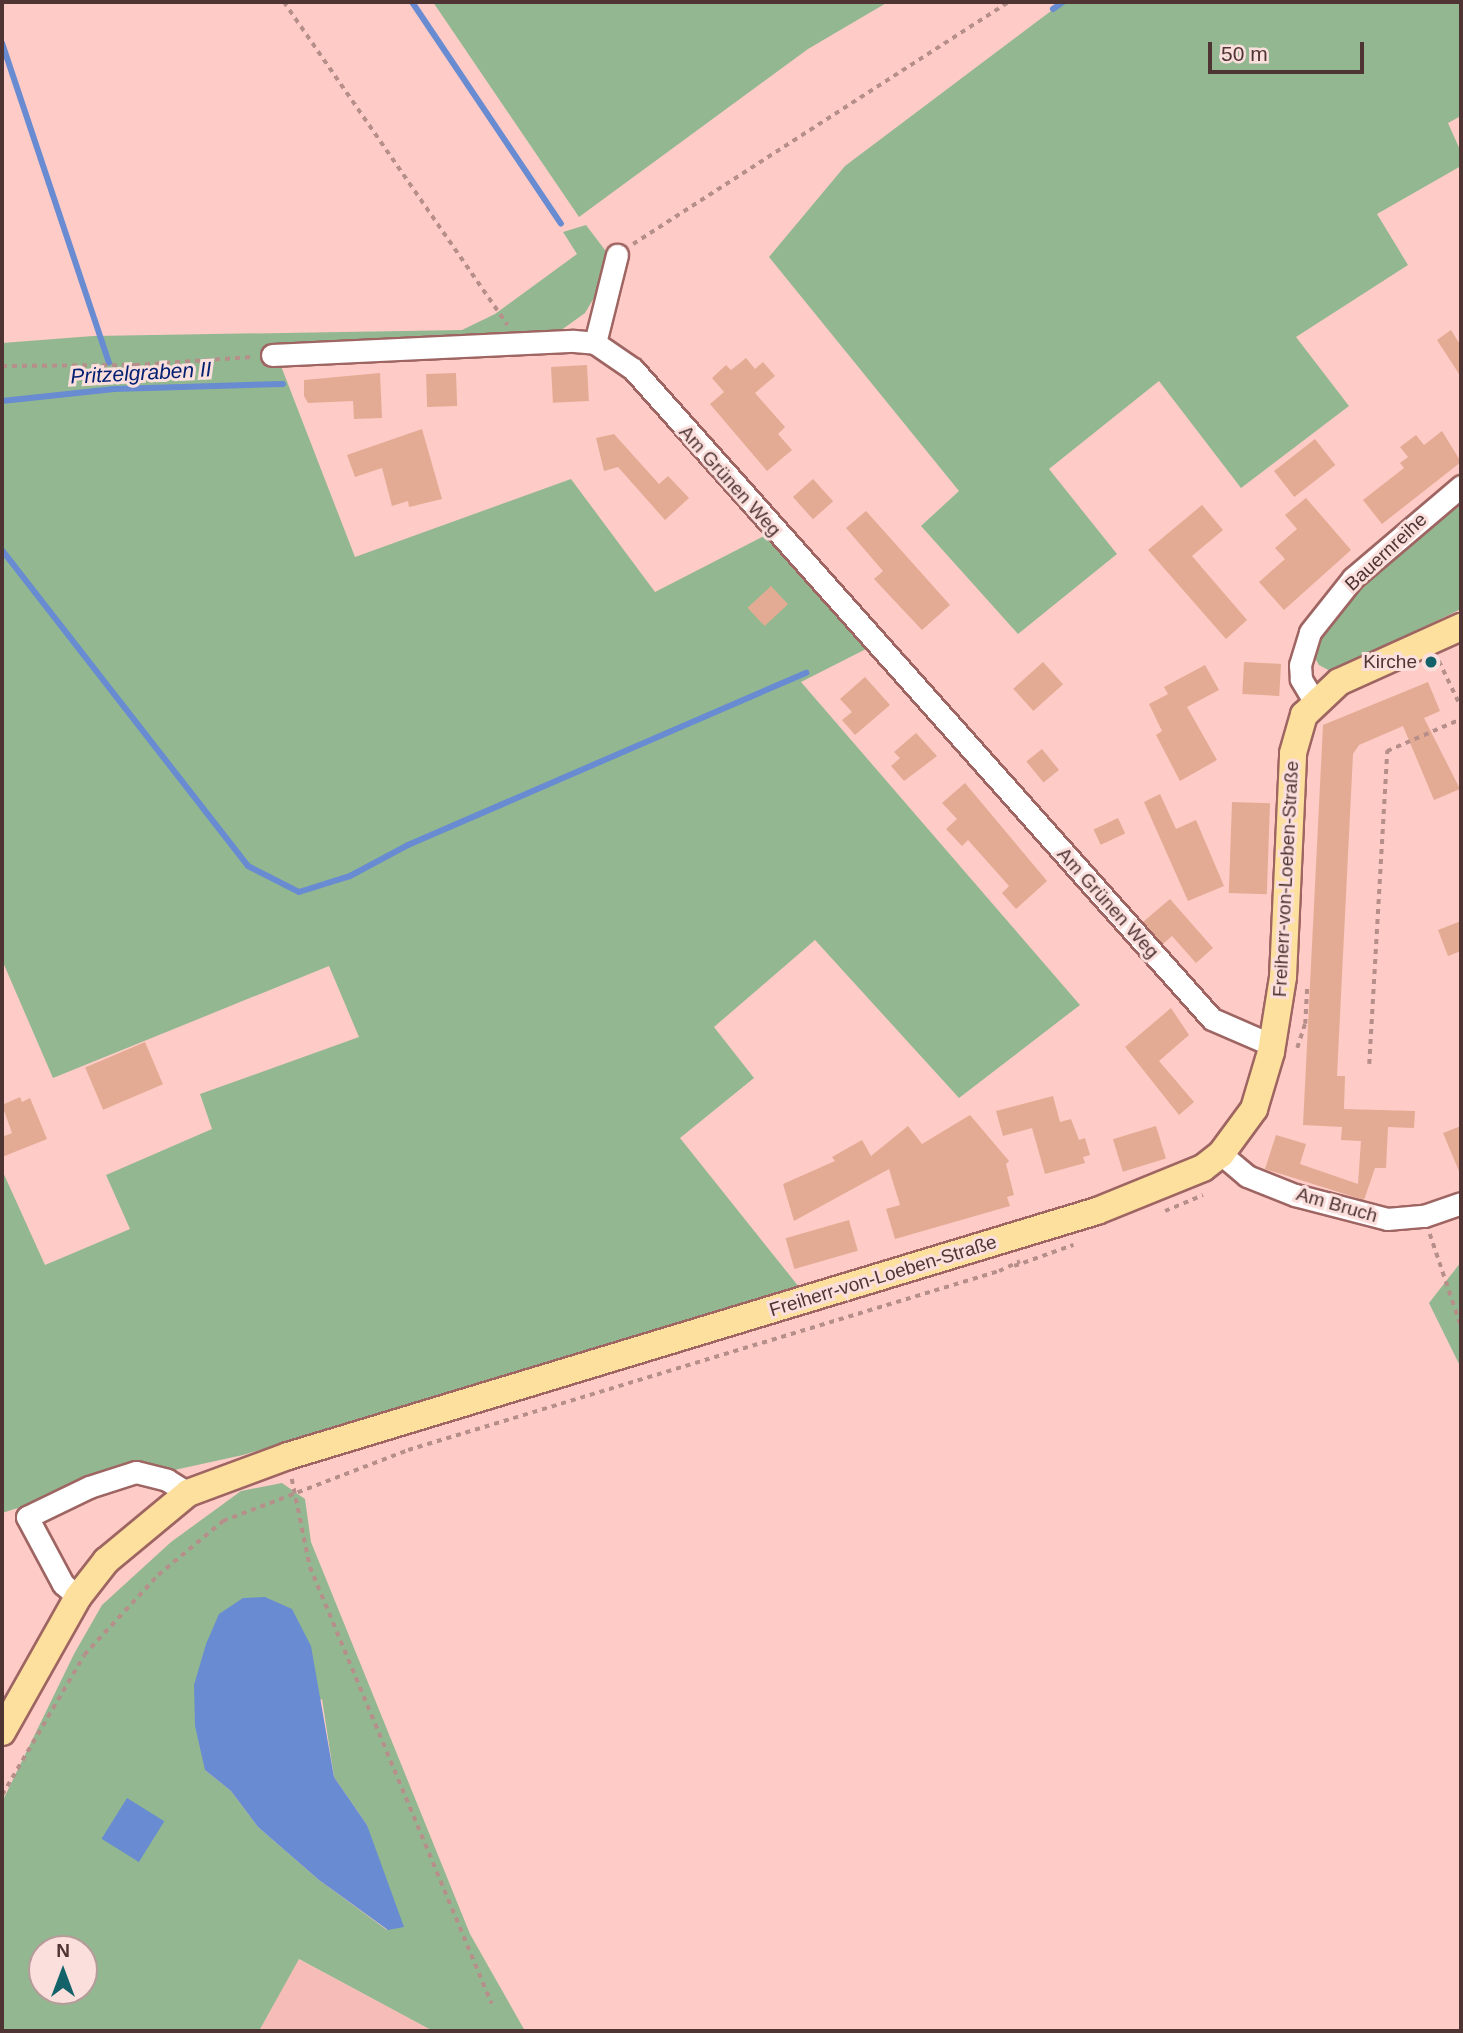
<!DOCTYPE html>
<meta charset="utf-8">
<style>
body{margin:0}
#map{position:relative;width:1463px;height:2033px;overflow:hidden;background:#fecbc6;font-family:Arial,sans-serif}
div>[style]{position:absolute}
.built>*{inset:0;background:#f6bdb8}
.green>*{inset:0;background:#93b891}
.water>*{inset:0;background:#688bd1;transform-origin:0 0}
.stream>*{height:6px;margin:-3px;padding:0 3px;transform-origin:3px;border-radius:3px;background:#688bd1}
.building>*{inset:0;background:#e3ab93;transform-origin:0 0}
.path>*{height:3.5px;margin-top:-1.75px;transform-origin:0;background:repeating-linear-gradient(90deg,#b68e8a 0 5px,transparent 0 10px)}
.roads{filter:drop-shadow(2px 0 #9e6562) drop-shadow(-2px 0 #9e6562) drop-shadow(0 2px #9e6562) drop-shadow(0 -2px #9e6562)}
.minor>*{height:21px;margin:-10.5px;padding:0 10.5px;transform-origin:10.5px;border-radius:10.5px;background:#fff}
.major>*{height:26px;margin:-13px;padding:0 13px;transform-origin:13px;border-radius:13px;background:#fddf9e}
.dots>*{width:19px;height:19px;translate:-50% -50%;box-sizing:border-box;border:4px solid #fadfdd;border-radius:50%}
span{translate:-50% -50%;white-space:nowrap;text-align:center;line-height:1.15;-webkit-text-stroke:6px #fadfdd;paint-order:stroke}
.street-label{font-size:19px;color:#4e3533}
.poi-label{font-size:19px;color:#4e3533}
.right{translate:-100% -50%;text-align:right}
.water-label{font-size:21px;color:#032071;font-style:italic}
.frame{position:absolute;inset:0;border:4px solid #4e3533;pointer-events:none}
.north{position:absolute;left:28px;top:1935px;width:70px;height:70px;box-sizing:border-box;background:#fadfdd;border:2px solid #b59b99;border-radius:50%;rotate:0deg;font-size:19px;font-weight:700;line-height:28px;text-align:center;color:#4e3533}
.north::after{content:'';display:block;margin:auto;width:24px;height:32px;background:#136269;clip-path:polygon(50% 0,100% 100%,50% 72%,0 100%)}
.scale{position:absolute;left:1208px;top:42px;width:156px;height:32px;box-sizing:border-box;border:4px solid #4e3533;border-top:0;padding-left:9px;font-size:21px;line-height:24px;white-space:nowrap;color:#4e3533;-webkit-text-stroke:5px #fadfdd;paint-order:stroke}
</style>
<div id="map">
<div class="built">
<i style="clip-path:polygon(298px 1959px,433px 2031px,259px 2031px)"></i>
</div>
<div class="green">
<i style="clip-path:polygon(433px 2px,888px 2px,808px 49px,579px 217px)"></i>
<i style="clip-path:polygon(1063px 2px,1461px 2px,1461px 116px,1448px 123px,1461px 152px,1461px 166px,1377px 214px,1408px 265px,1296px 337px,1349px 406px,1241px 488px,1159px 381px,1049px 469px,1117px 554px,1018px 634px,921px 526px,959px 491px,769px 257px,845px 166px)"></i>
<i style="clip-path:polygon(586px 225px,608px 254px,598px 291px,585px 313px,553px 336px,281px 348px,281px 366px,355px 557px,571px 479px,655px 592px,766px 535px,868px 648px,801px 682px,1080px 1005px,959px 1098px,815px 940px,714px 1027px,754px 1078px,680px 1138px,799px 1287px,243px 1455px,60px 1495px,2px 1513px,2px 1170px,45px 1265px,130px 1229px,106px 1175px,212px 1129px,200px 1094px,359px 1037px,329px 966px,53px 1078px,2px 960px,2px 343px,93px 336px,462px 330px,495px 314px,577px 254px,563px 232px)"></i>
<i style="clip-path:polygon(1461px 496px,1461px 609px,1332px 672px,1319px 665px,1311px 651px,1316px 633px,1426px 523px)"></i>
<i style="clip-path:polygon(1461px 1262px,1461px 1368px,1429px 1303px)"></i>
<i style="clip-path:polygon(evenodd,282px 1483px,305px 1499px,311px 1542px,470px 1934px,525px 2031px,433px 2031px,299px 1959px,259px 2031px,2px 2031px,2px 1802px,74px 1654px,102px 1605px,171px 1542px,241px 1491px,282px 1483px,322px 1699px,334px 1777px,367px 1825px,387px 1930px,319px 1880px,258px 1827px,231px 1791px,205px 1770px,322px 1699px,282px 1483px,42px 1949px,84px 1949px,84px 1991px,42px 1991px,42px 1949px)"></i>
</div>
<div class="water">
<i style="clip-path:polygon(265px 1597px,292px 1609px,311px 1646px,334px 1777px,367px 1825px,404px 1927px,388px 1930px,319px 1880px,258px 1827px,231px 1791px,205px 1770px,195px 1726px,194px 1685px,206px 1644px,219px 1614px,243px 1598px)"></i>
<i style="left:127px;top:1798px;width:44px;height:48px;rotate:32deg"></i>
</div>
<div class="stream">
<i style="left:412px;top:2px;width:267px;rotate:56.1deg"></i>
<i style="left:1053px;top:9px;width:12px;rotate:-35deg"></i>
<i style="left:2px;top:43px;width:337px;rotate:71.5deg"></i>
<i style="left:2px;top:401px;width:113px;rotate:-6.1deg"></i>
<i style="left:114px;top:389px;width:169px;rotate:-1.7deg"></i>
<i style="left:2px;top:550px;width:400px;rotate:52.1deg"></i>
<i style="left:248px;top:866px;width:57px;rotate:27deg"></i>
<i style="left:299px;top:892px;width:53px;rotate:-17.4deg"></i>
<i style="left:350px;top:876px;width:66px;rotate:-28.1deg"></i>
<i style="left:408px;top:845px;width:434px;rotate:-23.4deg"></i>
</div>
<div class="building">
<i style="clip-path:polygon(1451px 330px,1461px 346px,1461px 377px,1437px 340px)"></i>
<i style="clip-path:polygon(746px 358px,755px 369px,763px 362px,775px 376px,755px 393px,785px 427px,778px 434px,792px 450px,767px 471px,710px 404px,724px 392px,712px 378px,726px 365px,731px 370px)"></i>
<i style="left:587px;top:365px;width:36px;height:36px;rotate:87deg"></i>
<i style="clip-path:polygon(380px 373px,382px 418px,354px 419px,353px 401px,308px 403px,304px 396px,304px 380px)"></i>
<i style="left:456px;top:373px;width:33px;height:30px;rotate:88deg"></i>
<i style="clip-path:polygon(422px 429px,442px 499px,409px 507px,408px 501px,392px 506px,382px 468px,355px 477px,347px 455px)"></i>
<i style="clip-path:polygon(1442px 431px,1461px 462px,1382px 524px,1363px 500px,1404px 468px,1400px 463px,1408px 457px,1400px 447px,1416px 435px,1424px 445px)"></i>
<i style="clip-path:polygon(614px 434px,659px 484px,668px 476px,689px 498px,665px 520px,618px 467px,604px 471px,596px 438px)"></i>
<i style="left:1315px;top:439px;width:33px;height:52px;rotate:52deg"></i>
<i style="left:813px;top:479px;width:30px;height:27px;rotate:48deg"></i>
<i style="clip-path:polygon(1306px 498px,1351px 550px,1284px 610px,1259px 582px,1285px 559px,1275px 548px,1297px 529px,1285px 515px)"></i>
<i style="clip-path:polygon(1202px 505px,1223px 530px,1192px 556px,1247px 620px,1226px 639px,1148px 550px)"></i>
<i style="clip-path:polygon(866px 511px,950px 605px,922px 630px,874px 579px,883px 571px,846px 528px)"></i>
<i style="left:771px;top:586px;width:25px;height:32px;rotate:47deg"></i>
<i style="left:1043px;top:662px;width:30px;height:40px;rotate:48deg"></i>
<i style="left:1244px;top:662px;width:37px;height:32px;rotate:3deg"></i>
<i style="clip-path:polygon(1205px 665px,1219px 690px,1187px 707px,1217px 760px,1180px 781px,1156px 735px,1162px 731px,1149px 704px,1168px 694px,1164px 687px)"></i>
<i style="clip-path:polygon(865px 677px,890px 705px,855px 735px,842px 720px,852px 712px,840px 699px)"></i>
<i style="clip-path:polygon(1428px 682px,1440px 711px,1424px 718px,1460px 789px,1434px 800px,1403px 726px,1359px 745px,1353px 754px,1337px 1076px,1345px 1076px,1344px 1109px,1415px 1111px,1414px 1128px,1388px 1127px,1386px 1168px,1375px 1168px,1364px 1200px,1265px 1169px,1276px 1135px,1306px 1144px,1300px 1164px,1358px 1184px,1361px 1141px,1341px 1140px,1342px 1127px,1303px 1125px,1323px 725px)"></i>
<i style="clip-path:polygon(916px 733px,937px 756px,904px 781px,891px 766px,900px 758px,894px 752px)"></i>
<i style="left:1042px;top:749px;width:27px;height:20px;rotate:51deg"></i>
<i style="clip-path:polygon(965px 783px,1047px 881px,1016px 909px,1002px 893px,1009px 886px,968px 840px,962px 846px,946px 829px,957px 819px,942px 803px)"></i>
<i style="clip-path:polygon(1160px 794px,1176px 829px,1196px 820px,1224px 886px,1188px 901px,1144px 802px)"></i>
<i style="left:1232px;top:802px;width:38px;height:91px;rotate:2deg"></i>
<i style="left:1118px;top:818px;width:17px;height:27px;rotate:65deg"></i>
<i style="clip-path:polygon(1170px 899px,1213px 948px,1196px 963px,1172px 936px,1163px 944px,1143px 922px)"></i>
<i style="clip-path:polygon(1461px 921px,1461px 951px,1448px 956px,1438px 930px)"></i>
<i style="clip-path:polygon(1171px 1008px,1189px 1035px,1159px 1061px,1194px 1102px,1179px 1115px,1125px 1047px)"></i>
<i style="left:145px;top:1042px;width:46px;height:65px;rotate:67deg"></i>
<i style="clip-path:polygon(1053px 1096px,1060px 1122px,1071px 1119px,1079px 1140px,1085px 1138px,1090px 1155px,1083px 1157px,1085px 1163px,1045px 1174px,1032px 1128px,1003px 1136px,996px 1111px)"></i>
<i style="clip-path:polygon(20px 1097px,22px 1102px,30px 1098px,47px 1139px,2px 1157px,2px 1137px,12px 1133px,2px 1105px)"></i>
<i style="clip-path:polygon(970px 1115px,1009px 1161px,1006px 1164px,1014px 1195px,1007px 1197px,1010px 1206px,895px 1239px,886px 1209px,900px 1205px,889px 1169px,794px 1221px,783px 1184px,835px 1161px,832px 1157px,862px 1140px,871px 1156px,908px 1126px,922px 1144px)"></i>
<i style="left:1156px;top:1126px;width:34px;height:45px;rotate:73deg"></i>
<i style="clip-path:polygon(1461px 1126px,1461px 1176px,1443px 1133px)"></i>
<i style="left:849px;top:1220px;width:32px;height:66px;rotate:74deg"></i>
</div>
<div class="path">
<i style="left:284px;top:2px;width:393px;rotate:55.3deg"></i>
<i style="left:633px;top:244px;width:446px;rotate:-32.8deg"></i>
<i style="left:2px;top:366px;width:133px;rotate:-0.4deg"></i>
<i style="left:135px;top:365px;width:117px;rotate:-3.9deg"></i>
<i style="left:1439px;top:661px;width:51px;rotate:64.4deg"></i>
<i style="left:1297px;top:1048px;width:25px;rotate:-72deg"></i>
<i style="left:1305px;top:1024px;width:37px;rotate:-87deg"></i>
<i style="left:1369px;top:1064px;width:314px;rotate:-86.7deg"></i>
<i style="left:1387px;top:751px;width:81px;rotate:-23.4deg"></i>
<i style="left:1165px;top:1211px;width:41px;rotate:-22.8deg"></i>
<i style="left:1430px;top:1234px;width:97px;rotate:71.4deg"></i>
<i style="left:1014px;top:1266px;width:63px;rotate:-19.6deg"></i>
<i style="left:292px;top:1479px;width:90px;rotate:78.4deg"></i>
<i style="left:310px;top:1567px;width:473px;rotate:67.4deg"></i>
<i style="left:2px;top:1795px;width:162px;rotate:-59.6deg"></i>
<i style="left:84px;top:1655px;width:109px;rotate:-47.2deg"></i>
<i style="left:158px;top:1575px;width:85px;rotate:-39.7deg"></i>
<i style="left:223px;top:1521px;width:198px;rotate:-21deg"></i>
<i style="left:408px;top:1450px;width:618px;rotate:-16.85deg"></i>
<i style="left:999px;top:1271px;width:23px;rotate:-25deg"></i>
</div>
<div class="roads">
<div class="minor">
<i style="left:595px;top:343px;width:91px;rotate:-76deg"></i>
<i style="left:272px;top:355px;width:302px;rotate:-2.7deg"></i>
<i style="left:574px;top:341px;width:21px;rotate:5deg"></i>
<i style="left:595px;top:343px;width:46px;rotate:34.4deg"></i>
<i style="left:633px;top:369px;width:870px;rotate:48.31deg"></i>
<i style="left:1212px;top:1019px;width:65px;rotate:23.4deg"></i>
<i style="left:1314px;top:701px;width:26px;rotate:-121deg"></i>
<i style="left:1301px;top:679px;width:14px;rotate:-94deg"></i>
<i style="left:1300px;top:665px;width:34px;rotate:-73deg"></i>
<i style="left:1310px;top:632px;width:69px;rotate:-51.5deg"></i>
<i style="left:1353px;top:578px;width:142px;rotate:-40.4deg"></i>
<i style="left:1221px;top:1154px;width:34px;rotate:40deg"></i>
<i style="left:1247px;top:1176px;width:52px;rotate:21.6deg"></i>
<i style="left:1295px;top:1195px;width:95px;rotate:14.6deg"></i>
<i style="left:1387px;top:1219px;width:37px;rotate:-5deg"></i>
<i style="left:1424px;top:1216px;width:39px;rotate:-19deg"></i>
<i style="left:78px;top:1597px;width:20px;rotate:-139deg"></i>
<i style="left:63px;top:1584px;width:76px;rotate:-118.2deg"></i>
<i style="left:27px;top:1517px;width:69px;rotate:-25.8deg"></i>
<i style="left:89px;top:1487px;width:49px;rotate:-17.7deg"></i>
<i style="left:136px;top:1472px;width:32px;rotate:14deg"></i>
<i style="left:167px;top:1480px;width:25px;rotate:32deg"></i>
</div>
<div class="major">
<i style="left:2px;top:1732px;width:155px;rotate:-60.6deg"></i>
<i style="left:78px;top:1597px;width:46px;rotate:-52.1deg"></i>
<i style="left:106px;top:1561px;width:107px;rotate:-39.7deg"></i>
<i style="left:188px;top:1493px;width:107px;rotate:-20.3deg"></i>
<i style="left:288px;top:1456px;width:845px;rotate:-16.85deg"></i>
<i style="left:1097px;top:1211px;width:114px;rotate:-22.1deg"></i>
<i style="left:1203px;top:1168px;width:23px;rotate:-38deg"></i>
<i style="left:1221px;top:1154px;width:56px;rotate:-53.7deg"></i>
<i style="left:1254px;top:1109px;width:59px;rotate:-73.4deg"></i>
<i style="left:1271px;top:1052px;width:76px;rotate:-80.9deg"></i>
<i style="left:1283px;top:977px;width:224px;rotate:-87.4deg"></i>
<i style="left:1293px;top:753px;width:40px;rotate:-74deg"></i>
<i style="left:1304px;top:715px;width:48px;rotate:-43.3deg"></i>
<i style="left:1339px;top:682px;width:134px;rotate:-24.3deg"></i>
</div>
</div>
<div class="dots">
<i style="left:1431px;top:662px;background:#136269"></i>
</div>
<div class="street-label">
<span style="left:730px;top:481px;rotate:48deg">Am Grünen Weg</span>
<span style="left:1386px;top:552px;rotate:-43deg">Bauernreihe</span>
<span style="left:1286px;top:879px;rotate:-87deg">Freiherr-von-Loeben-Straße</span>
<span style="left:1108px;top:903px;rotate:48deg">Am Grünen Weg</span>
<span style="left:1337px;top:1205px;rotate:16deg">Am Bruch</span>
<span style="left:883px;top:1276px;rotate:-17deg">Freiherr-von-Loeben-Straße</span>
</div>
<div class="poi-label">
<span class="right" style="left:1417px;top:662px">Kirche</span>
</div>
<div class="water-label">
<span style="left:141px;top:373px;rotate:-3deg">Pritzelgraben II</span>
</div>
<div class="frame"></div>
<div class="north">N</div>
<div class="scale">50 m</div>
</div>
